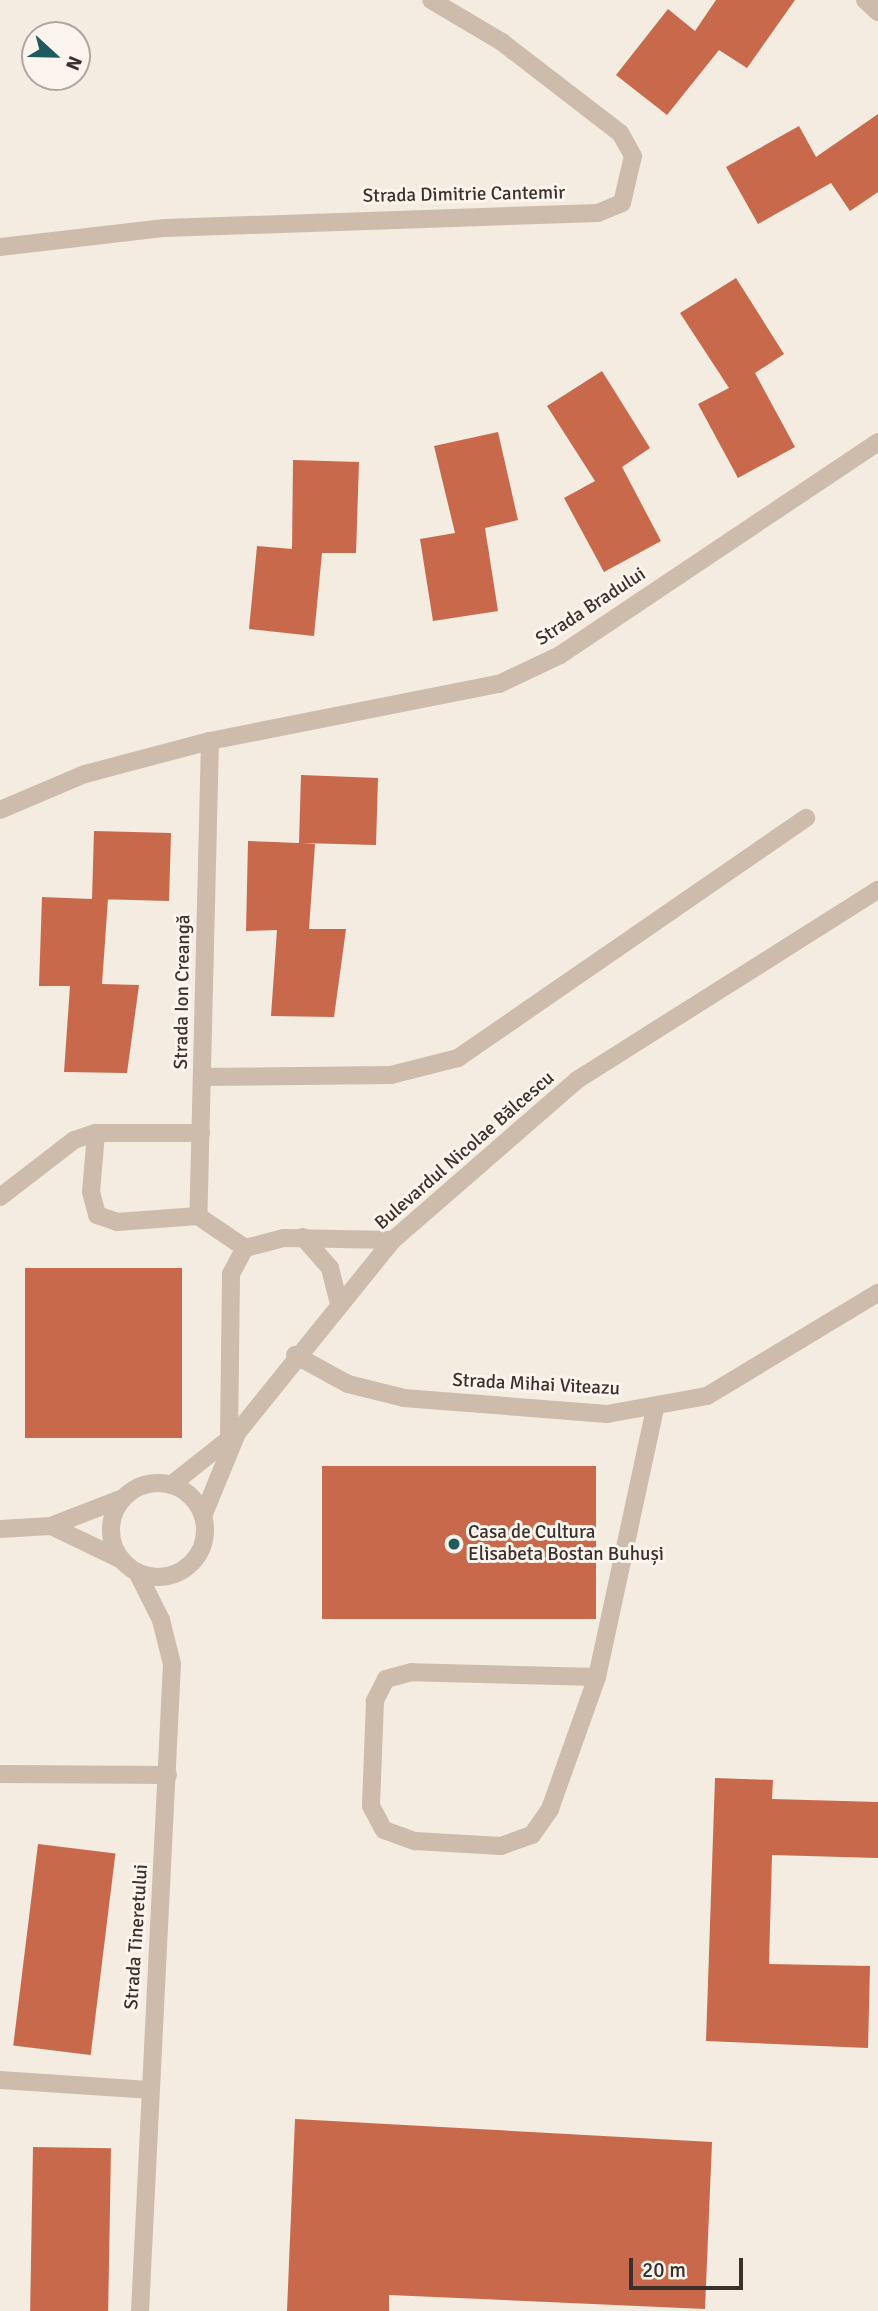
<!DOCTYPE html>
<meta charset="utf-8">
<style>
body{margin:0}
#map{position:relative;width:878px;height:2311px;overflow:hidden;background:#f4ebe1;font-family:Signika,sans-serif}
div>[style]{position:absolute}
.building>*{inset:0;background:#c8694b;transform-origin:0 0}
.minor>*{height:18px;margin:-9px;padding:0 9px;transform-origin:9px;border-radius:9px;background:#cdbbac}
.minor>.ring{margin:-9px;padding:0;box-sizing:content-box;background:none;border:18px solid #cdbbac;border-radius:50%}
.dots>*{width:19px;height:19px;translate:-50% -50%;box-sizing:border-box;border:4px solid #fbf5ee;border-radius:50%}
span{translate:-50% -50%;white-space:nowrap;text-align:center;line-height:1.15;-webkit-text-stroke:6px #fbf5ee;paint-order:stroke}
.street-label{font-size:19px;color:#3b302b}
.poi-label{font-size:19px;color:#3b302b}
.left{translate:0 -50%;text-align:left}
.north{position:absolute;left:21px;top:21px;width:70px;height:70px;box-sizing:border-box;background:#fbf5ee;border:2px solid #aea6a0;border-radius:50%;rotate:112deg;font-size:19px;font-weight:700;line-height:28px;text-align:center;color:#3b302b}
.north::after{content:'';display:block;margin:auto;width:24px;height:32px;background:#1f5a5e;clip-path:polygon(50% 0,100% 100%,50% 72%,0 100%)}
.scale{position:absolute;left:629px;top:2258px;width:114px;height:32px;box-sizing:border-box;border:4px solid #3b302b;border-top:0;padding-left:9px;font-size:21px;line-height:24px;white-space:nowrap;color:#3b302b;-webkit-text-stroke:5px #fbf5ee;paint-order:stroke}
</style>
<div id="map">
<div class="building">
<i style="clip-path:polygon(716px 0,795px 0,747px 68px,719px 50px,667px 115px,616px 75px,668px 9px,695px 31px)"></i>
<i style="clip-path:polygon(878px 114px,878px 192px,850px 211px,831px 183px,758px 224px,726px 167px,799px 126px,816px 157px)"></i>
<i style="clip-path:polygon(736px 278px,784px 354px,755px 373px,795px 447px,738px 478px,698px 404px,729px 388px,680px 313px)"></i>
<i style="clip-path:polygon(602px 371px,650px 448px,622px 467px,661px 541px,604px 572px,564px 498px,595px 481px,547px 406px)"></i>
<i style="clip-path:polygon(498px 432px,518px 520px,485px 528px,498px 611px,433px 621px,420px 539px,455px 533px,434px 446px)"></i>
<i style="clip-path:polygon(293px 460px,359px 462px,356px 553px,322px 553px,314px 636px,249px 629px,257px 546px,292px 549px)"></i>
<i style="clip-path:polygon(301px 775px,378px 778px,376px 845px,302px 843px,315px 844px,309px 929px,346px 929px,334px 1017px,271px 1016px,277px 930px,246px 931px,248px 841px,299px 843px)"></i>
<i style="clip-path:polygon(94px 831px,171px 833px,169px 901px,96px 899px,108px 899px,102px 984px,139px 985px,127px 1073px,64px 1072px,70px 986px,39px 986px,42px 897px,92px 899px)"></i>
<i style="left:182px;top:1268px;width:170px;height:157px;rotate:90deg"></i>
<i style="left:322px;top:1466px;width:274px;height:153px"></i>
<i style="clip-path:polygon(715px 1778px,773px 1780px,772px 1799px,878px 1802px,878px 1858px,772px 1855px,769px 1964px,870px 1966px,868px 2048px,706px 2041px)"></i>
<i style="left:38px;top:1844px;width:78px;height:203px;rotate:7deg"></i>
<i style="clip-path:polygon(295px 2119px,712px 2142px,705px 2309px,389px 2295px,389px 2311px,287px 2311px)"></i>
<i style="left:33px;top:2147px;width:78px;height:164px;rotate:1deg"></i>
</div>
<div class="minor">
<i style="left:865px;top:0;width:18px;rotate:43deg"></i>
<i style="left:0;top:247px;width:166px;rotate:-6.6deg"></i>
<i style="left:165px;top:228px;width:433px;rotate:-2deg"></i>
<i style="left:598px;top:213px;width:26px;rotate:-23deg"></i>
<i style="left:622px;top:203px;width:48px;rotate:-76.8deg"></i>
<i style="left:633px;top:156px;width:26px;rotate:-119deg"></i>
<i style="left:620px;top:133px;width:149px;rotate:-142.4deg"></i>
<i style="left:502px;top:42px;width:82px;rotate:-149.4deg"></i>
<i style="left:210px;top:741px;width:475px;rotate:91.4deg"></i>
<i style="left:198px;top:1216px;width:57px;rotate:34.2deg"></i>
<i style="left:0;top:810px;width:92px;rotate:-23deg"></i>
<i style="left:85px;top:774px;width:129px;rotate:-14.8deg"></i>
<i style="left:210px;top:741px;width:295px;rotate:-11.2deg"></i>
<i style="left:499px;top:684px;width:68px;rotate:-25.4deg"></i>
<i style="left:560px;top:655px;width:383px;rotate:-33.8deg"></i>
<i style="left:202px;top:1077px;width:189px;rotate:-0.6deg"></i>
<i style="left:391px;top:1075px;width:69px;rotate:-14.2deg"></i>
<i style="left:458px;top:1058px;width:423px;rotate:-34.6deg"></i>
<i style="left:96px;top:1133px;width:59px;rotate:94.8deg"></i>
<i style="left:91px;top:1192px;width:24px;rotate:75deg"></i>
<i style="left:97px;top:1215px;width:21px;rotate:19deg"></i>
<i style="left:117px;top:1222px;width:81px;rotate:-4.2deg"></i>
<i style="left:0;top:1197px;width:93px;rotate:-37.6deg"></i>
<i style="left:74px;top:1140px;width:23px;rotate:-18deg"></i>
<i style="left:96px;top:1133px;width:105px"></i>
<i style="left:303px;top:1237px;width:41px;rotate:48.9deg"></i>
<i style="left:330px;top:1268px;width:33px;rotate:76deg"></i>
<i style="left:245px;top:1248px;width:40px;rotate:-14.4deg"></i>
<i style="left:284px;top:1238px;width:109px;rotate:1.1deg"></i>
<i style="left:295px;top:1355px;width:60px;rotate:28.7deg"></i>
<i style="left:348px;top:1384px;width:58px;rotate:14deg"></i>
<i style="left:404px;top:1398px;width:204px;rotate:4.5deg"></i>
<i style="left:607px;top:1414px;width:102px;rotate:-10.2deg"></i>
<i style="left:707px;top:1396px;width:200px;rotate:-31.1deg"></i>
<i style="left:229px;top:1439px;width:165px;rotate:-89.3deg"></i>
<i style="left:231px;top:1274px;width:30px;rotate:-62deg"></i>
<i class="ring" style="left:111px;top:1483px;width:76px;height:76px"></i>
<i style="left:171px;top:1485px;width:80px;rotate:-38.4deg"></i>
<i style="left:203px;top:1516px;width:90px;rotate:-67.7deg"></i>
<i style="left:237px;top:1433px;width:248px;rotate:-51.1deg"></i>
<i style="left:393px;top:1240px;width:244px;rotate:-41deg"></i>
<i style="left:577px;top:1080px;width:356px;rotate:-32.3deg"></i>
<i style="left:51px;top:1526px;width:79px;rotate:25.6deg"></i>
<i style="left:0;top:1529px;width:51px;rotate:-3.4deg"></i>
<i style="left:51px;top:1526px;width:77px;rotate:-21.3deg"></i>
<i style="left:137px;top:1572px;width:54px;rotate:63.4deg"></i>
<i style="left:161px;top:1620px;width:45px;rotate:76deg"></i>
<i style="left:172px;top:1664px;width:648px;rotate:92.83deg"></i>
<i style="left:597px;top:1677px;width:185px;rotate:-178.5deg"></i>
<i style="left:412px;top:1672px;width:27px;rotate:165deg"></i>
<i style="left:386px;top:1679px;width:25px;rotate:117deg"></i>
<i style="left:375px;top:1701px;width:105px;rotate:92.2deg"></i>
<i style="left:371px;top:1806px;width:27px;rotate:62deg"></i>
<i style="left:384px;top:1830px;width:33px;rotate:20deg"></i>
<i style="left:415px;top:1841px;width:86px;rotate:3.3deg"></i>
<i style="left:501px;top:1846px;width:33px;rotate:-20deg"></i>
<i style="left:532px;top:1835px;width:32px;rotate:-55deg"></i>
<i style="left:550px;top:1809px;width:140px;rotate:-70.4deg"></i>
<i style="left:597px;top:1677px;width:274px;rotate:-77.8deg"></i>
<i style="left:0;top:1774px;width:168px;rotate:0.3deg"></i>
<i style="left:0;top:2080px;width:149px;rotate:3.8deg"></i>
</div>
<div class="dots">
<i style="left:454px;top:1544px;background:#1f5a5e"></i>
</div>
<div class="street-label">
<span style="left:464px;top:195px;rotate:-1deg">Strada Dimitrie Cantemir</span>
<span style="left:591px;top:607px;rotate:-33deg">Strada Bradului</span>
<span style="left:183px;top:992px;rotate:-89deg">Strada Ion Creangă</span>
<span style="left:465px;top:1151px;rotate:-41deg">Bulevardul Nicolae Bălcescu</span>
<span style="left:536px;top:1385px;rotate:3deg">Strada Mihai Viteazu</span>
<span style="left:137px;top:1937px;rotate:-86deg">Strada Tineretului</span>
</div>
<div class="poi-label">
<span class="left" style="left:468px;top:1544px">Casa de Cultura<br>Elisabeta Bostan Buhuși</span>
</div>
<div class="north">N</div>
<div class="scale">20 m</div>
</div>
